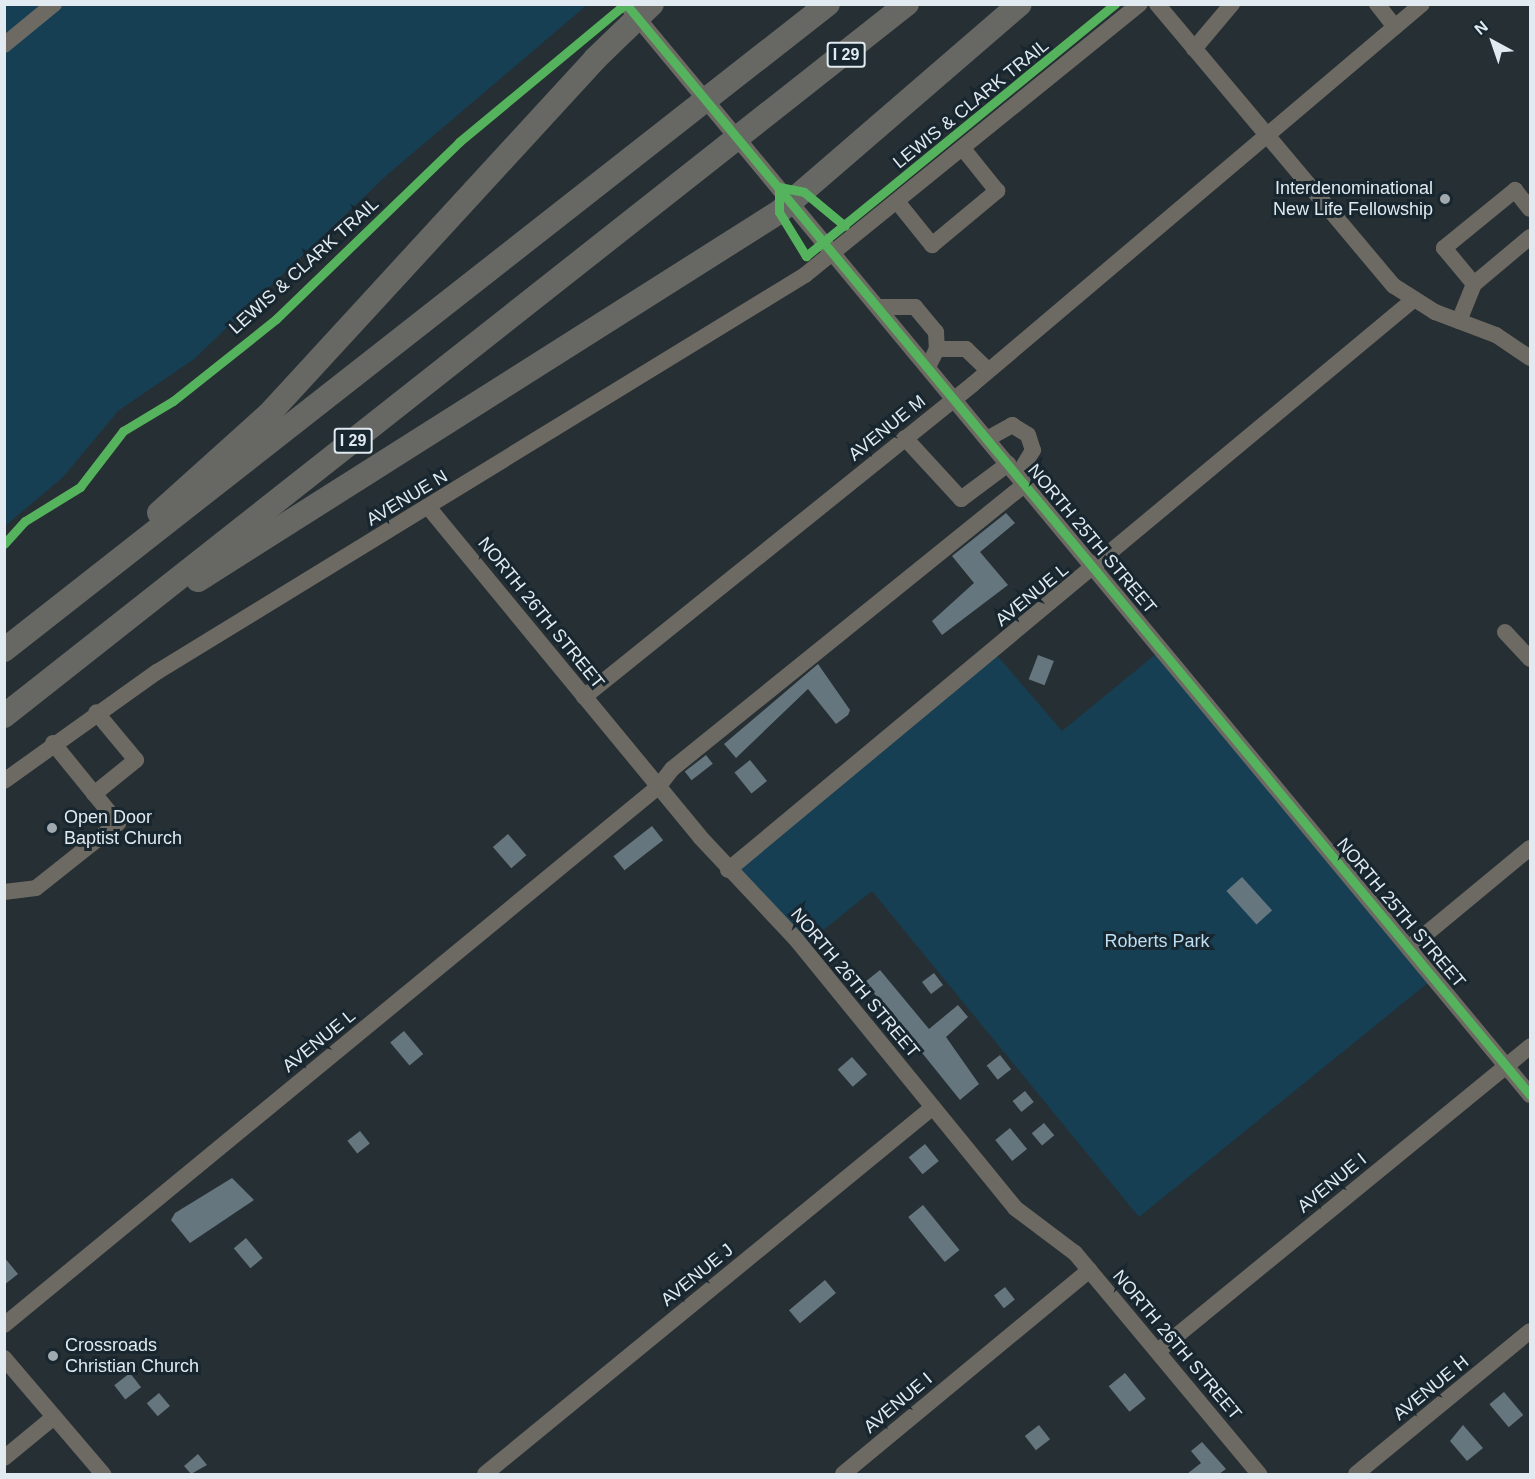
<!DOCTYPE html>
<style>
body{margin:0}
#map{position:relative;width:1535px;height:1479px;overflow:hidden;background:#262f33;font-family:Arial,sans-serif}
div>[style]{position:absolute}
.green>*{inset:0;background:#163f54}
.building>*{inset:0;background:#65767f;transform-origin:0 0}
.minor>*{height:16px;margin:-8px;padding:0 8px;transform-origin:8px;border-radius:8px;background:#6d6a63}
.highway>*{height:24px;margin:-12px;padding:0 12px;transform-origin:12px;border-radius:12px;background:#676864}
.cycleway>*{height:9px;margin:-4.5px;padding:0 4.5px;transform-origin:4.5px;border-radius:4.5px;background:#56b35d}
.dots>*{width:16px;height:16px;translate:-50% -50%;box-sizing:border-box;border:3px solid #17262f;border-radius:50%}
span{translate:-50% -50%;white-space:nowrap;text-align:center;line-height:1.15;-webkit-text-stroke:6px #17262f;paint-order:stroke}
.shield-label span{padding:2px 4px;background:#17262f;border:2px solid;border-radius:4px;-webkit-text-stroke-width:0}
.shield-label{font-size:16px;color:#e1eaf0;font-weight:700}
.street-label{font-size:18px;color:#e1eaf0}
.poi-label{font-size:18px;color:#e1eaf0}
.right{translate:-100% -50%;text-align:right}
.left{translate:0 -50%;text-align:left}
.park-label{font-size:18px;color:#bbdef3}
.frame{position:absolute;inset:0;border:6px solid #e1eaf0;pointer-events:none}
.north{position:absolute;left:1463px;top:12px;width:60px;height:60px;-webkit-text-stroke:4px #17262f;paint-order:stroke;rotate:320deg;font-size:16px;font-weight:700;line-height:24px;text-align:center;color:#e1eaf0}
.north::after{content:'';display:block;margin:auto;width:21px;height:27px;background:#e1eaf0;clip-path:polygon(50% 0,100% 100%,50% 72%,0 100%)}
</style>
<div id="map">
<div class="green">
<i style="clip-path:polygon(4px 5px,587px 5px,387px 175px,194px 359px,118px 411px,63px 477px,5px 526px)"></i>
<i style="clip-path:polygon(1162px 649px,1434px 978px,1139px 1217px,872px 891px,802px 947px,728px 870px,994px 652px,1062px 731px)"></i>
</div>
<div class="building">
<i style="clip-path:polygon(1006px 513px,1015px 523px,980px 552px,1008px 585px,942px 635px,932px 621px,974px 583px,952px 556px)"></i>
<i style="left:1038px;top:655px;width:17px;height:26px;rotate:21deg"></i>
<i style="clip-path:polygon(818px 664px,850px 710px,848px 715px,836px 724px,808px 689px,736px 758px,724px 744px)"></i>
<i style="left:706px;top:755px;width:11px;height:27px;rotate:52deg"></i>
<i style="left:750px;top:760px;width:27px;height:20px;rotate:51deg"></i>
<i style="left:652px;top:826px;width:18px;height:49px;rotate:52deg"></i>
<i style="left:508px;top:834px;width:28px;height:20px;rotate:49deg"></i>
<i style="left:1242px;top:877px;width:45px;height:21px;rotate:48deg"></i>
<i style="clip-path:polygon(880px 970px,929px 1029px,958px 1005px,968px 1017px,946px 1037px,979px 1084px,960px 1100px,865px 982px)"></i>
<i style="left:934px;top:973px;width:15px;height:15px;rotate:53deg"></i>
<i style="left:404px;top:1031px;width:30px;height:18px;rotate:50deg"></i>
<i style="left:1000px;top:1055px;width:18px;height:17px;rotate:52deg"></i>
<i style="left:852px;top:1057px;width:23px;height:19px;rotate:49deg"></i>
<i style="left:1025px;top:1091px;width:14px;height:16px;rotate:51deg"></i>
<i style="left:1044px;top:1123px;width:16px;height:16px;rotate:50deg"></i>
<i style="left:1010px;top:1128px;width:27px;height:19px;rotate:51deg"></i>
<i style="left:360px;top:1131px;width:16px;height:16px;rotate:52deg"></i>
<i style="left:925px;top:1144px;width:22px;height:21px;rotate:51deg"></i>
<i style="clip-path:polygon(232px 1178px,254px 1200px,190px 1243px,171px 1220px,175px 1213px)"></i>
<i style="left:923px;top:1205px;width:58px;height:19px;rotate:51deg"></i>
<i style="left:246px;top:1238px;width:26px;height:16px;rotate:50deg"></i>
<i style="clip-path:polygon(4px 1257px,18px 1274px,4px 1285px)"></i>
<i style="left:825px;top:1280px;width:17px;height:47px;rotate:50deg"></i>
<i style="left:1005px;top:1287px;width:16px;height:14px;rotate:52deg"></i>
<i style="left:130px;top:1373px;width:18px;height:20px;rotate:52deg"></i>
<i style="left:1125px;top:1373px;width:33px;height:21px;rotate:51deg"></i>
<i style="left:1504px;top:1392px;width:30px;height:19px;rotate:50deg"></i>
<i style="left:159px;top:1393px;width:17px;height:16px;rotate:50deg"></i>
<i style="left:1039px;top:1425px;width:18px;height:18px;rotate:52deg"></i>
<i style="clip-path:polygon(1463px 1425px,1483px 1448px,1467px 1461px,1450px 1441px)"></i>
<i style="clip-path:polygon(1202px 1442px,1226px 1469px,1219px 1474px,1187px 1474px,1201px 1463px,1191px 1451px)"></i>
<i style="clip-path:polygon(198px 1454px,207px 1465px,191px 1474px,184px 1466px)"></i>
</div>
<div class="minor">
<i style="left:626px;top:4px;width:1417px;rotate:50.35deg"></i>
<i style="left:1157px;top:4px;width:368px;rotate:50deg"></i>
<i style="left:1394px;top:286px;width:49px;rotate:32.4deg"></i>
<i style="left:1435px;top:312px;width:65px;rotate:20.7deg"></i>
<i style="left:1496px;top:335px;width:41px;rotate:34.1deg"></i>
<i style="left:1377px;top:4px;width:29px;rotate:52deg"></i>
<i style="left:4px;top:45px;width:65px;rotate:-39.4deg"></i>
<i style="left:1194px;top:49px;width:59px;rotate:-49.8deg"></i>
<i style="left:899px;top:204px;width:53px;rotate:51.2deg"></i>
<i style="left:932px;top:245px;width:85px;rotate:-39.7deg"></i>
<i style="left:997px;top:191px;width:51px;rotate:-128.7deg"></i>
<i style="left:1474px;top:284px;width:47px;rotate:-129.8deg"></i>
<i style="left:1444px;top:248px;width:92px;rotate:-39.2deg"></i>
<i style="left:1515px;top:190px;width:24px;rotate:52deg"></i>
<i style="left:878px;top:307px;width:37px"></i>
<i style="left:915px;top:307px;width:33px;rotate:50deg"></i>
<i style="left:936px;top:332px;width:17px;rotate:87deg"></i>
<i style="left:937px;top:349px;width:20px;rotate:117deg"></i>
<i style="left:1459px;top:321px;width:40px;rotate:-68deg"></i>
<i style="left:1474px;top:284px;width:73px;rotate:-40deg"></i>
<i style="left:937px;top:349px;width:29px"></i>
<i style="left:966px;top:349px;width:30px;rotate:44deg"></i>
<i style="left:905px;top:438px;width:83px;rotate:47.4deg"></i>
<i style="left:961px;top:499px;width:59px;rotate:-36.7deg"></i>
<i style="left:987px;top:439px;width:29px;rotate:-29deg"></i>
<i style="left:1012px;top:425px;width:19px;rotate:32deg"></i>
<i style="left:1028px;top:435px;width:16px;rotate:72deg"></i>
<i style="left:1033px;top:450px;width:29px;rotate:121deg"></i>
<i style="left:429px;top:508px;width:426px;rotate:50.5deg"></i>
<i style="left:700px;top:837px;width:139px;rotate:46.8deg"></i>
<i style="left:795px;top:938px;width:348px;rotate:50.8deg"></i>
<i style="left:1015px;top:1208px;width:75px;rotate:36.9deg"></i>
<i style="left:1075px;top:1253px;width:288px;rotate:50.2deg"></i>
<i style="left:1505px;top:632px;width:37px;rotate:47deg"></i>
<i style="left:584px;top:697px;width:499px;rotate:-38.8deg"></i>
<i style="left:973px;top:384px;width:588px;rotate:-40.24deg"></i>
<i style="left:4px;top:781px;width:188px;rotate:-35.5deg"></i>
<i style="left:157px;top:672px;width:760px;rotate:-31.49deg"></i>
<i style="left:805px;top:275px;width:431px;rotate:-39deg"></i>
<i style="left:94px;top:794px;width:54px;rotate:-39deg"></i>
<i style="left:136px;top:760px;width:62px;rotate:-129.8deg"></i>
<i style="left:728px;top:870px;width:891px;rotate:-39.76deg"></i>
<i style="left:4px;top:892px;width:32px;rotate:-7deg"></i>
<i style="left:36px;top:888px;width:105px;rotate:-38.4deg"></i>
<i style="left:118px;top:823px;width:103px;rotate:-129.1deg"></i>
<i style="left:1409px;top:948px;width:157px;rotate:-39.6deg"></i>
<i style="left:4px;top:1325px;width:847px;rotate:-39.44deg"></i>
<i style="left:658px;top:787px;width:23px;rotate:-52deg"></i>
<i style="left:672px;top:769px;width:454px;rotate:-38.9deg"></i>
<i style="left:1158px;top:1351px;width:481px;rotate:-39.3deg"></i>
<i style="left:4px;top:1358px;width:153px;rotate:49.5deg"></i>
<i style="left:4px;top:1458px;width:65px;rotate:-39.4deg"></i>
<i style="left:485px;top:1474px;width:579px;rotate:-39.32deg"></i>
<i style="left:843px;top:1474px;width:320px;rotate:-39.6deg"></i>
<i style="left:1356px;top:1474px;width:225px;rotate:-39.4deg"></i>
</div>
<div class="highway">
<i style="left:159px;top:513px;width:147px;rotate:-42deg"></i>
<i style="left:268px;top:415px;width:483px;rotate:-47.4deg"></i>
<i style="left:595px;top:59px;width:79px;rotate:-44deg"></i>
<i style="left:198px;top:580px;width:688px;rotate:-32.35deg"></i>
<i style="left:779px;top:212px;width:318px;rotate:-40.8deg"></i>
<i style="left:4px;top:650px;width:1047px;rotate:-38.1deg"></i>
<i style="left:4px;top:716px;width:1150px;rotate:-38.26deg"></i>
</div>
<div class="cycleway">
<i style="left:626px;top:4px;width:1417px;rotate:50.35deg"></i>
<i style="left:779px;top:187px;width:25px;rotate:90deg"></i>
<i style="left:779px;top:212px;width:52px;rotate:58.5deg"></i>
<i style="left:806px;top:256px;width:399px;rotate:-39.2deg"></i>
<i style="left:779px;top:187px;width:25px;rotate:11deg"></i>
<i style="left:804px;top:192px;width:53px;rotate:39.7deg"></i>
<i style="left:4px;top:544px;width:31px;rotate:-48deg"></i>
<i style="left:25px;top:521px;width:65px;rotate:-31.7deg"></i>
<i style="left:80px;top:487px;width:71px;rotate:-52.5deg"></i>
<i style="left:123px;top:431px;width:58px;rotate:-31deg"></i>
<i style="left:173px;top:401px;width:132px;rotate:-38.5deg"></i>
<i style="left:276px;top:319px;width:255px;rotate:-44deg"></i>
<i style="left:459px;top:142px;width:216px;rotate:-39.7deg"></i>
</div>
<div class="dots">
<i style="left:1445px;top:199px;background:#a0a9ae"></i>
<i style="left:52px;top:828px;background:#a0a9ae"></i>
<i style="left:53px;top:1356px;background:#a0a9ae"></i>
</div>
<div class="shield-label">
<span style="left:846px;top:55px">I 29</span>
<span style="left:353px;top:441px">I 29</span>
</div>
<div class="street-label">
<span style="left:971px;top:104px;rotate:-39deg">LEWIS &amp; CLARK TRAIL</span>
<span style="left:304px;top:266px;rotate:-42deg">LEWIS &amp; CLARK TRAIL</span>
<span style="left:887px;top:428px;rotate:-39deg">AVENUE M</span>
<span style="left:407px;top:498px;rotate:-31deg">AVENUE N</span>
<span style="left:1092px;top:539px;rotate:50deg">NORTH 25TH STREET</span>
<span style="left:1032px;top:595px;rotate:-39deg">AVENUE L</span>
<span style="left:541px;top:613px;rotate:51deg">NORTH 26TH STREET</span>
<span style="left:1401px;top:913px;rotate:50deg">NORTH 25TH STREET</span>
<span style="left:855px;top:983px;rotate:50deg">NORTH 26TH STREET</span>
<span style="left:319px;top:1041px;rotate:-39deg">AVENUE L</span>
<span style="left:1332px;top:1183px;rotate:-39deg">AVENUE I</span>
<span style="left:697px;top:1275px;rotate:-39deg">AVENUE J</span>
<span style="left:1177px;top:1345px;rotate:50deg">NORTH 26TH STREET</span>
<span style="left:1431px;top:1388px;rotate:-39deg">AVENUE H</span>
<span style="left:898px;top:1403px;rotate:-40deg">AVENUE I</span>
</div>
<div class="poi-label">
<span class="right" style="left:1433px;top:199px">Interdenominational<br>New Life Fellowship</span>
<span class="left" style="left:64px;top:828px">Open Door<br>Baptist Church</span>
<span class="left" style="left:65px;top:1356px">Crossroads<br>Christian Church</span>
</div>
<div class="park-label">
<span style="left:1157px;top:941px">Roberts Park</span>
</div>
<div class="frame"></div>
<div class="north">N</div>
</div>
